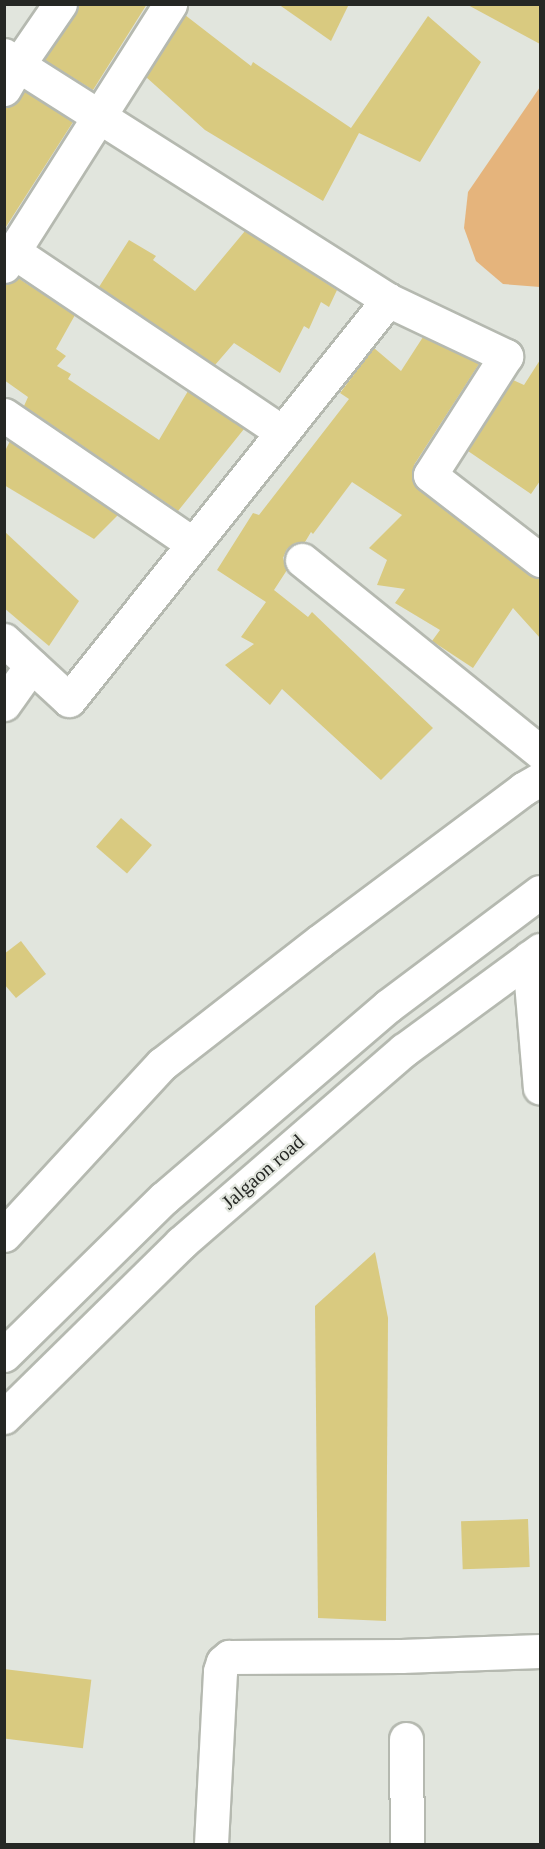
<!DOCTYPE html>
<style>
body{margin:0}
#map{position:relative;width:545px;height:1849px;overflow:hidden;background:#e1e5dd;font-family:Georgia,serif}
div>[style]{position:absolute}
.green>*{inset:0;background:#e5b47c}
.building>*{inset:0;background:#d9ca80;transform-origin:0 0}
.roads{filter:drop-shadow(2px 0 #b5b9b0) drop-shadow(-2px 0 #b5b9b0) drop-shadow(0 2px #b5b9b0) drop-shadow(0 -2px #b5b9b0)}
.minor>*{height:33px;margin:-16.5px;padding:0 16.5px;transform-origin:16.5px;border-radius:16.5px;background:#fff}
.highway>*{height:33px;margin:-16.5px;padding:0 16.5px;transform-origin:16.5px;border-radius:16.5px;background:#fff}
span{translate:-50% -50%;white-space:nowrap;text-align:center;line-height:1.15;-webkit-text-stroke:4.5px #e1e5dd;paint-order:stroke}
.street-label{font-size:20px;color:#252724}
.frame{position:absolute;inset:0;border:6px solid #252724;pointer-events:none}
</style>
<div id="map">
<div class="green">
<i style="clip-path:polygon(540px 87px,540px 287px,503px 284px,476px 261px,464px 228px,468px 192px)"></i>
</div>
<div class="building">
<i style="clip-path:polygon(79px 4px,147px 4px,93px 90px,44px 60px,75px 15px)"></i>
<i style="clip-path:polygon(278px 4px,349px 4px,331px 41px)"></i>
<i style="clip-path:polygon(466px 4px,540px 4px,540px 44px)"></i>
<i style="clip-path:polygon(185px 15px,251px 66px,253px 62px,351px 128px,428px 16px,481px 62px,420px 162px,359px 133px,323px 201px,205px 130px,146px 77px)"></i>
<i style="clip-path:polygon(24px 91px,73px 122px,4px 230px,4px 108px,14px 105px)"></i>
<i style="clip-path:polygon(245px 231px,337px 290px,329px 307px,321px 302px,309px 329px,304px 326px,280px 373px,234px 343px,215px 365px,99px 287px,129px 240px,156px 256px,153px 260px,195px 291px)"></i>
<i style="clip-path:polygon(18px 278px,75px 315px,56px 349px,66px 356px,57px 366px,71px 374px,68px 379px,159px 440px,188px 391px,244px 429px,178px 511px,24px 406px,28px 397px,4px 380px,4px 285px)"></i>
<i style="clip-path:polygon(423px 337px,479px 364px,414px 465px,413px 482px,419px 490px,529px 575px,540px 578px,540px 638px,513px 608px,473px 668px,432px 641px,440px 630px,395px 603px,405px 589px,377px 585px,387px 560px,369px 548px,402px 515px,352px 482px,313px 534px,311px 532px,305px 542px,295px 543px,287px 549px,283px 558px,287px 570px,274px 590px,308px 617px,312px 612px,433px 728px,381px 780px,282px 689px,270px 705px,225px 665px,254px 644px,241px 637px,266px 602px,217px 570px,253px 513px,259px 515px,349px 399px,340px 393px,374px 348px,401px 371px)"></i>
<i style="clip-path:polygon(540px 360px,540px 481px,531px 494px,468px 451px,513px 380px,524px 385px)"></i>
<i style="clip-path:polygon(10px 441px,118px 515px,94px 539px,4px 485px,4px 453px)"></i>
<i style="clip-path:polygon(4px 531px,79px 601px,49px 646px,4px 608px)"></i>
<i style="left:121px;top:818px;width:41px;height:38px;rotate:41deg"></i>
<i style="clip-path:polygon(21px 941px,46px 974px,16px 998px,4px 984px,4px 954px)"></i>
<i style="clip-path:polygon(375px 1252px,388px 1318px,386px 1621px,318px 1618px,315px 1306px)"></i>
<i style="left:528px;top:1519px;width:48px;height:67px;rotate:88deg"></i>
<i style="left:4px;top:1669px;width:88px;height:69px;rotate:7deg"></i>
</div>
<div class="roads">
<div class="minor">
<i style="left:4px;top:55px;width:17px;rotate:36deg"></i>
<i style="left:18px;top:65px;width:74px;rotate:-55.5deg"></i>
<i style="left:4px;top:89px;width:28px;rotate:-60deg"></i>
<i style="left:18px;top:65px;width:438px;rotate:32.4deg"></i>
<i style="left:388px;top:300px;width:131px;rotate:25.4deg"></i>
<i style="left:506px;top:356px;width:141px;rotate:122.6deg"></i>
<i style="left:430px;top:475px;width:139px;rotate:37.7deg"></i>
<i style="left:14px;top:252px;width:323px;rotate:33.9deg"></i>
<i style="left:4px;top:266px;width:310px;rotate:-57.6deg"></i>
<i style="left:4px;top:415px;width:229px;rotate:34.3deg"></i>
<i style="left:302px;top:560px;width:306px;rotate:38.9deg"></i>
<i style="left:4px;top:640px;width:88px;rotate:42.7deg"></i>
<i style="left:69px;top:700px;width:512px;rotate:-51.43deg"></i>
<i style="left:4px;top:704px;width:47px;rotate:-54.6deg"></i>
<i style="left:529px;top:958px;width:130px;rotate:85.2deg"></i>
<i style="left:4px;top:1235px;width:233px;rotate:-47.3deg"></i>
<i style="left:162px;top:1064px;width:200px;rotate:-37.9deg"></i>
<i style="left:320px;top:941px;width:254px;rotate:-36.8deg"></i>
<i style="left:523px;top:789px;width:20px;rotate:-30deg"></i>
<i style="left:406px;top:1739px;width:105px;rotate:89.5deg"></i>
<i style="left:211px;top:1844px;width:173px;rotate:-87deg"></i>
<i style="left:220px;top:1671px;width:9px;rotate:-72deg"></i>
<i style="left:223px;top:1662px;width:8px;rotate:-40deg"></i>
<i style="left:229px;top:1657px;width:172px;rotate:-0.3deg"></i>
<i style="left:401px;top:1656px;width:139px;rotate:-2.1deg"></i>
</div>
<div class="highway">
<i style="left:4px;top:1355px;width:224px;rotate:-44.5deg"></i>
<i style="left:164px;top:1198px;width:295px;rotate:-40.6deg"></i>
<i style="left:388px;top:1006px;width:190px;rotate:-36.9deg"></i>
<i style="left:4px;top:1417px;width:248px;rotate:-44.5deg"></i>
<i style="left:181px;top:1243px;width:295px;rotate:-40.9deg"></i>
<i style="left:404px;top:1050px;width:169px;rotate:-36.3deg"></i>
</div>
</div>
<div class="street-label">
<span style="left:263px;top:1172px;rotate:-41deg">Jalgaon road</span>
</div>
<div class="frame"></div>
</div>
